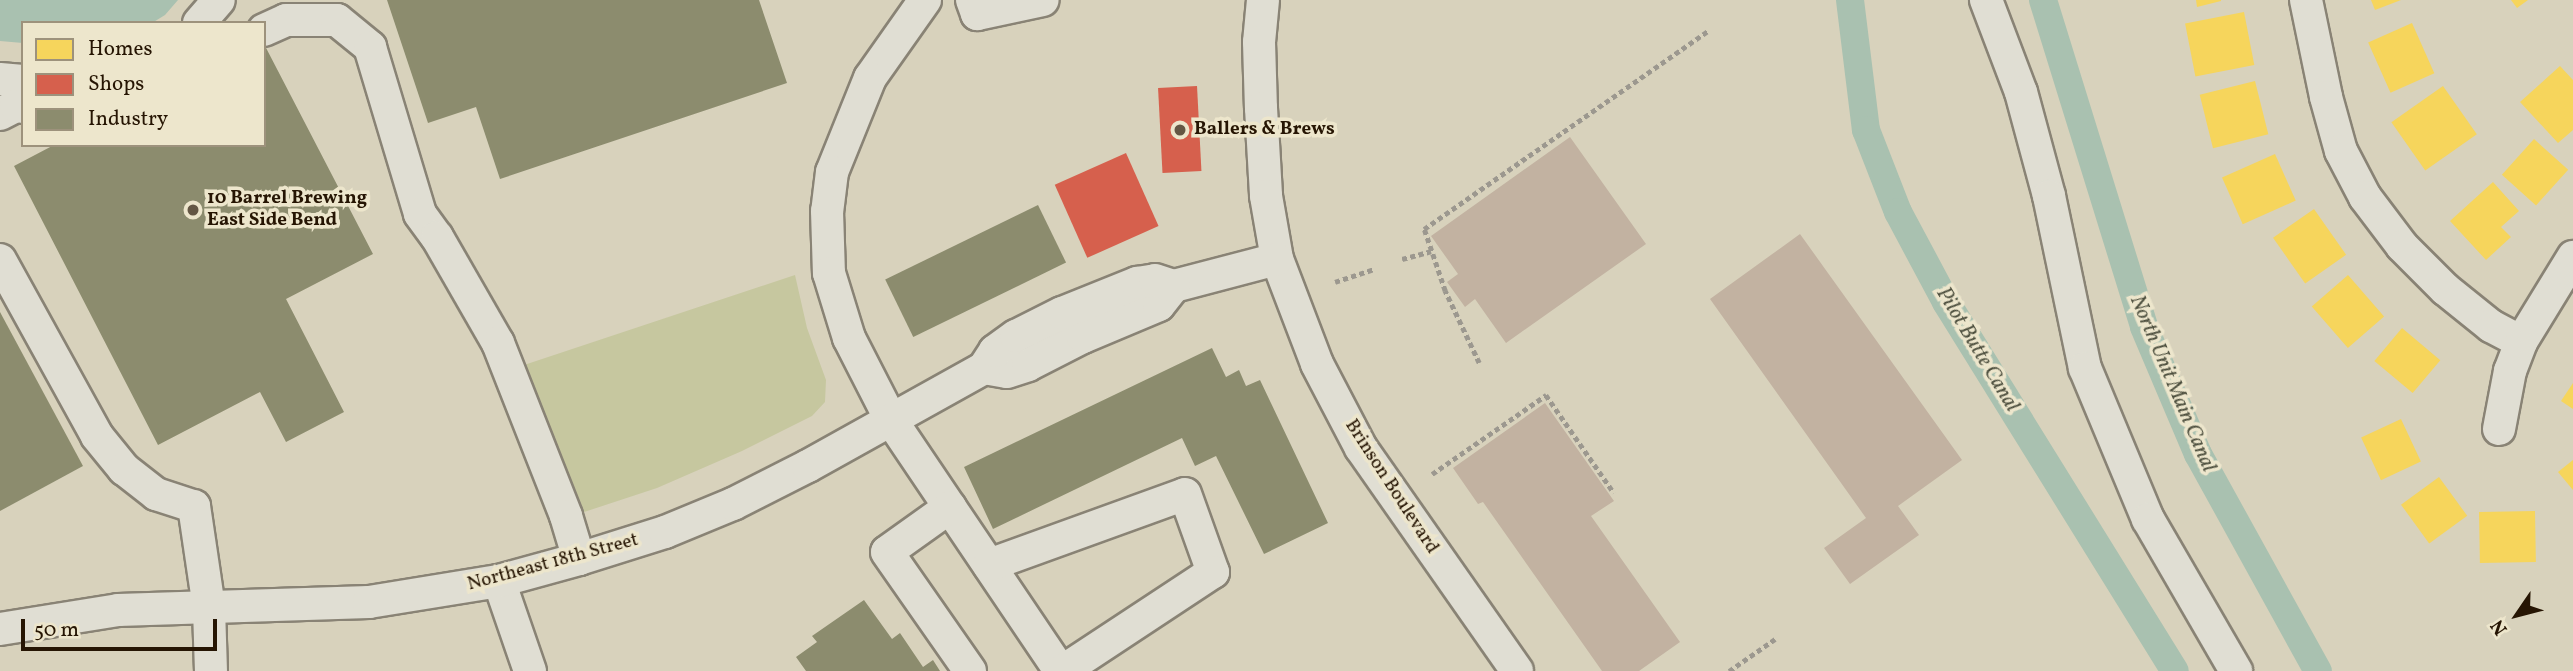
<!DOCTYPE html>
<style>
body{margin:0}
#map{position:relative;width:2573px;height:671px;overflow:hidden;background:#d8d2bc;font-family:Vollkorn,serif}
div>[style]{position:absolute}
.green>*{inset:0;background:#c6c79f}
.water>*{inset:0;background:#a9c1b0}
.homes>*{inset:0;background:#f6d55c;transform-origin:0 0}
.shops>*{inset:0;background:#d6604d;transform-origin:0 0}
.industry>*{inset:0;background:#8c8c6e;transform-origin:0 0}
.canal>*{height:28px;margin:-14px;padding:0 14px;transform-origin:14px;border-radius:14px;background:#a9c1b0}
.building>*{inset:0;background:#c2b2a1}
.path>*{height:4.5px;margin-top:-2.25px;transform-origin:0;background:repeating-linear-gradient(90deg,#9c988f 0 5px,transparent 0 8.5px)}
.roads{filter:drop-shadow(2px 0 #898375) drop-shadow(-2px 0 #898375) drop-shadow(0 2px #898375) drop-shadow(0 -2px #898375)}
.minor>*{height:32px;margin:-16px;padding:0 16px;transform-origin:16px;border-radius:16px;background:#e0ded3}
.dots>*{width:19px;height:19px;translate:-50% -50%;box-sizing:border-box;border:4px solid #ede6cc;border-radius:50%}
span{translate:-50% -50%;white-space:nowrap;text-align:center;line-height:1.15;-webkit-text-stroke:7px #ede6cc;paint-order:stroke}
.poi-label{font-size:19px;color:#261503;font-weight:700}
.left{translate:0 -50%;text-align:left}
.street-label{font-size:19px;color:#261503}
.water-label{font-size:21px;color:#4d4f3e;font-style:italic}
.legend{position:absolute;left:21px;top:21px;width:245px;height:126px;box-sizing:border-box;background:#ede6cc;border:2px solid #9d927c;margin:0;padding:9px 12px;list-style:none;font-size:21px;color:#261503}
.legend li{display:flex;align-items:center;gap:14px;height:35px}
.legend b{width:35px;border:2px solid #9d927c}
.north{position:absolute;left:2482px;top:580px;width:70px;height:70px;-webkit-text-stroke:5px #ede6cc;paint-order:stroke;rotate:235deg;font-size:19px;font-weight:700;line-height:28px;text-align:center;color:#261503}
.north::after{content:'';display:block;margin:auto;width:24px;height:32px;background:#261503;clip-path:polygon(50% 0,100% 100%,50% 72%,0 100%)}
.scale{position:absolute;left:21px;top:619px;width:196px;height:32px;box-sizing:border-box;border:4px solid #261503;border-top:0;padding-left:9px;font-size:21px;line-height:24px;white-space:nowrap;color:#261503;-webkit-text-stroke:5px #ede6cc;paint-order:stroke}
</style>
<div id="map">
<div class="green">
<i style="clip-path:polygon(795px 275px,807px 328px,826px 380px,825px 402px,812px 416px,742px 451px,657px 488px,572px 516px,515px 368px)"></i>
</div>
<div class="water">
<i style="clip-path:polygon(0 0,178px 0,165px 15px,152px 23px,23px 23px,23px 43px,0 41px)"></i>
</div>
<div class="homes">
<i style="clip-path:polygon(2196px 0,2221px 0,2221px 1px,2197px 7px)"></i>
<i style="clip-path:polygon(2371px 0,2401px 0,2375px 10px)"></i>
<i style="clip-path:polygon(2511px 0,2528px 0,2517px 8px)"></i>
<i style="left:2244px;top:12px;width:54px;height:60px;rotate:79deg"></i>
<i style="left:2412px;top:23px;width:55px;height:48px;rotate:66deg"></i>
<i style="clip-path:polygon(2560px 66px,2573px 80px,2573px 130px,2558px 143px,2520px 102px)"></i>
<i style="left:2255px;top:81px;width:55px;height:57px;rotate:76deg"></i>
<i style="left:2443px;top:86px;width:59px;height:63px;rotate:55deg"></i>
<i style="left:2534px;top:139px;width:46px;height:48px;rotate:42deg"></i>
<i style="left:2275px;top:154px;width:51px;height:58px;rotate:66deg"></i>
<i style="clip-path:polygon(2493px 182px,2519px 211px,2501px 227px,2511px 237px,2486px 260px,2450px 221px)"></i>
<i style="left:2314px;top:209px;width:56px;height:50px;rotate:55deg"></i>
<i style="left:2348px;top:275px;width:55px;height:48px;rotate:49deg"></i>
<i style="left:2402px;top:328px;width:50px;height:43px;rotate:40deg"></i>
<i style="clip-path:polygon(2573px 383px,2573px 409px,2561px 401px)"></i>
<i style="left:2401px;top:419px;width:47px;height:44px;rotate:65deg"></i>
<i style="clip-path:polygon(2573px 460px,2573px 490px,2558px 472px)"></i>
<i style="left:2439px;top:477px;width:48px;height:47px;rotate:54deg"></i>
<i style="left:2535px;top:511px;width:51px;height:56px;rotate:89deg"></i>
</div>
<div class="shops">
<i style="left:1197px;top:86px;width:85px;height:39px;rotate:87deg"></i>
<i style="left:1126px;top:153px;width:80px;height:78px;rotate:66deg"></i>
</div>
<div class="industry">
<i style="clip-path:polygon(387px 0,759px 0,787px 83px,500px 179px,476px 107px,428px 123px)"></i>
<i style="clip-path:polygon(264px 44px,373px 254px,286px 299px,344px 412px,286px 442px,260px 392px,158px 445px,14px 166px,54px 145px,264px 145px)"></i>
<i style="left:1038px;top:205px;width:64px;height:170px;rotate:64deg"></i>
<i style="clip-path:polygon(0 312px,83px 466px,0 511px)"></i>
<i style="clip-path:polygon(1212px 348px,1226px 377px,1239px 370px,1246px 386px,1260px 380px,1328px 523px,1264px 554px,1216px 456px,1195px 466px,1182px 438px,993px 529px,964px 467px)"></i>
<i style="clip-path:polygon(864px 600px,892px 639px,900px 633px,923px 667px,933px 660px,940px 671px,806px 671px,796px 657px,817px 642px,812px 636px)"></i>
</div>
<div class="canal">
<i style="left:1850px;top:0;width:131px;rotate:83deg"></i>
<i style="left:1866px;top:130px;width:88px;rotate:68.7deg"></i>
<i style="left:1898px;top:212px;width:102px;rotate:61.9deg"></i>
<i style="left:1946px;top:302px;width:434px;rotate:58.2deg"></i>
<i style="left:2043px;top:0;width:342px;rotate:72.8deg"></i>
<i style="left:2144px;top:327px;width:138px;rotate:67deg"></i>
<i style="left:2198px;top:454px;width:248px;rotate:61.1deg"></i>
</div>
<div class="building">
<i style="clip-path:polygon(1570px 137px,1646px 244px,1506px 343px,1475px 299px,1465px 307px,1447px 282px,1458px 274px,1431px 236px)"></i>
<i style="clip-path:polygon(1800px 234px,1962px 460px,1898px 506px,1919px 535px,1850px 584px,1824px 548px,1866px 518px,1710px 299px)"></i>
<i style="clip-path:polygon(1545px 403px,1614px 501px,1591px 516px,1680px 642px,1639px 671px,1602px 671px,1483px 502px,1478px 504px,1453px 468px)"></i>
</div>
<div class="path">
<i style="left:1402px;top:259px;width:30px;rotate:-15deg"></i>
<i style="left:1335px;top:282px;width:41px;rotate:-18.4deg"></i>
<i style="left:1479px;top:363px;width:80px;rotate:-115.3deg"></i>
<i style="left:1445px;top:291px;width:65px;rotate:-108.7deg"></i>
<i style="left:1424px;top:229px;width:346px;rotate:-34.9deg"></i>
<i style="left:1432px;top:474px;width:139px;rotate:-34.7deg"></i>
<i style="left:1546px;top:395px;width:119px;rotate:55.2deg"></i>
<i style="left:1729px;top:671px;width:56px;rotate:-34.8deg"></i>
</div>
<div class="roads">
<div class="minor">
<i style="left:925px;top:0;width:95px;rotate:125.2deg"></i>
<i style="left:870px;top:78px;width:101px;rotate:112deg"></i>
<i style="left:832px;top:172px;width:39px;rotate:97deg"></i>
<i style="left:827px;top:211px;width:62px;rotate:88.2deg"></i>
<i style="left:829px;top:273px;width:68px;rotate:72.9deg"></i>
<i style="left:849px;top:338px;width:92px;rotate:62.9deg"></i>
<i style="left:891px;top:420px;width:303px;rotate:56deg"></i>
<i style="left:972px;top:0;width:15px;rotate:70deg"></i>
<i style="left:977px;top:14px;width:67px;rotate:-12deg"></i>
<i style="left:1263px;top:0;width:42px;rotate:95.4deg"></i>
<i style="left:1259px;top:42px;width:66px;rotate:88.3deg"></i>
<i style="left:1261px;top:108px;width:88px;rotate:86.7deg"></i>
<i style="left:1266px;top:196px;width:64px;rotate:80.1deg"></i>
<i style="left:1277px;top:259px;width:112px;rotate:69.1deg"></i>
<i style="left:1317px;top:364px;width:95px;rotate:62.4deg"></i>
<i style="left:1361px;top:448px;width:272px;rotate:55deg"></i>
<i style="left:1986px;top:0;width:98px;rotate:69.2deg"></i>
<i style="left:2021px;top:92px;width:108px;rotate:74.9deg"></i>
<i style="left:2049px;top:196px;width:176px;rotate:78.2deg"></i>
<i style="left:2085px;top:368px;width:164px;rotate:67.4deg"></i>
<i style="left:2148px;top:519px;width:176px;rotate:59.9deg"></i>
<i style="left:2306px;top:0;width:99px;rotate:78.3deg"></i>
<i style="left:2326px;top:97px;width:56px;rotate:74.5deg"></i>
<i style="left:2341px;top:151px;width:52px;rotate:62.4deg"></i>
<i style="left:2365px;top:197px;width:61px;rotate:52.9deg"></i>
<i style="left:2402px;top:246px;width:61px;rotate:45deg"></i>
<i style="left:2445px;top:289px;width:59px;rotate:38.8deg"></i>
<i style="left:2491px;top:326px;width:34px;rotate:28deg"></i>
<i style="left:199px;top:23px;width:30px;rotate:-49deg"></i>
<i style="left:264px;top:30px;width:24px;rotate:-24deg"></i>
<i style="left:286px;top:20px;width:51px"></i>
<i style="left:337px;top:20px;width:43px;rotate:39.3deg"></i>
<i style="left:370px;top:47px;width:174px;rotate:73.3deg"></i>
<i style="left:420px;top:214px;width:29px;rotate:54deg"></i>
<i style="left:437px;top:237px;width:122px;rotate:60.1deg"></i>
<i style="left:498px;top:343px;width:186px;rotate:68.5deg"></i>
<i style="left:566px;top:516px;width:45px;rotate:73.2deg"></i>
<i style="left:0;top:79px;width:23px;rotate:5deg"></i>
<i style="left:0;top:114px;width:18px;rotate:-27deg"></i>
<i style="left:16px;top:106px;width:7px;rotate:8deg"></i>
<i style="left:0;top:260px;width:201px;rotate:61.1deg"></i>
<i style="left:97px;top:436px;width:43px;rotate:50.7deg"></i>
<i style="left:124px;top:469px;width:41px;rotate:38deg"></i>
<i style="left:156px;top:494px;width:40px;rotate:18deg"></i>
<i style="left:194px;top:506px;width:103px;rotate:81.6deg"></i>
<i style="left:209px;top:608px;width:63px;rotate:88.2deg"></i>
<i style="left:984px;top:368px;width:23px;rotate:10deg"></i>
<i style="left:1007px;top:372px;width:22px;rotate:-18deg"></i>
<i style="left:1028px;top:365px;width:62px;rotate:-27deg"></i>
<i style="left:1083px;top:337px;width:82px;rotate:-22.8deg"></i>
<i style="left:1159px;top:305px;width:24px;rotate:-52deg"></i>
<i style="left:1174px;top:286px;width:106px;rotate:-14.7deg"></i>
<i style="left:2499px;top:429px;width:59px;rotate:-79.3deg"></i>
<i style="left:2510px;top:371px;width:31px;rotate:-69deg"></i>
<i style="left:2521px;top:342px;width:100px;rotate:-58.5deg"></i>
<i style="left:950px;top:507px;width:77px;rotate:144.5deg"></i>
<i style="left:887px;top:552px;width:145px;rotate:55.1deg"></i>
<i style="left:989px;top:565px;width:208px;rotate:-19.9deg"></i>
<i style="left:1185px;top:494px;width:83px;rotate:70.3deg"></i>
<i style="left:1213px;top:572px;width:180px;rotate:146.6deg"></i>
<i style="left:499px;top:581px;width:95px;rotate:71deg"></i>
<i style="left:0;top:629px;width:120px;rotate:-9.1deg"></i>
<i style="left:118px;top:610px;width:251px;rotate:-1.8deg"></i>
<i style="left:369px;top:602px;width:132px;rotate:-9.2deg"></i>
<i style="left:499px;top:581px;width:83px;rotate:-15.4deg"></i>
<i style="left:579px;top:559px;width:90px;rotate:-17.4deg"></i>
<i style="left:665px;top:532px;width:74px;rotate:-22.4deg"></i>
<i style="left:733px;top:504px;width:84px;rotate:-26.9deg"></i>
<i style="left:808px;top:466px;width:201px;rotate:-29.1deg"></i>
<i style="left:984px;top:368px;width:20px;rotate:-57deg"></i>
<i style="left:995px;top:351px;width:26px;rotate:-36deg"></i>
<i style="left:1016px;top:336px;width:51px;rotate:-26.6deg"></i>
<i style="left:1062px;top:313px;width:81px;rotate:-21.8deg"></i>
<i style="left:1137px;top:283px;width:18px;rotate:-9deg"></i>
<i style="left:1155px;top:280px;width:20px;rotate:18deg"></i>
</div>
</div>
<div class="dots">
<i style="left:1180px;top:130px;background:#645744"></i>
<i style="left:193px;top:210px;background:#645744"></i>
</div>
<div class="poi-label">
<span class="left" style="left:1194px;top:130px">Ballers &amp; Brews</span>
<span class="left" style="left:207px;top:210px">10 Barrel Brewing<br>East Side Bend</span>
</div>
<div class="street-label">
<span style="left:1391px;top:487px;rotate:57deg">Brinson Boulevard</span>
<span style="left:553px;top:563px;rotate:-15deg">Northeast 18th Street</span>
</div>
<div class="water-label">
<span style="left:1977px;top:350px;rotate:59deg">Pilot Butte Canal</span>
<span style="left:2172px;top:384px;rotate:67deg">North Unit Main Canal</span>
</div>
<ul class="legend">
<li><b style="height:19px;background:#f6d55c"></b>Homes</li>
<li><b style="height:19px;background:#d6604d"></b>Shops</li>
<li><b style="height:19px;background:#8c8c6e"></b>Industry</li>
</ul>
<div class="north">N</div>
<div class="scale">50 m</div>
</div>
